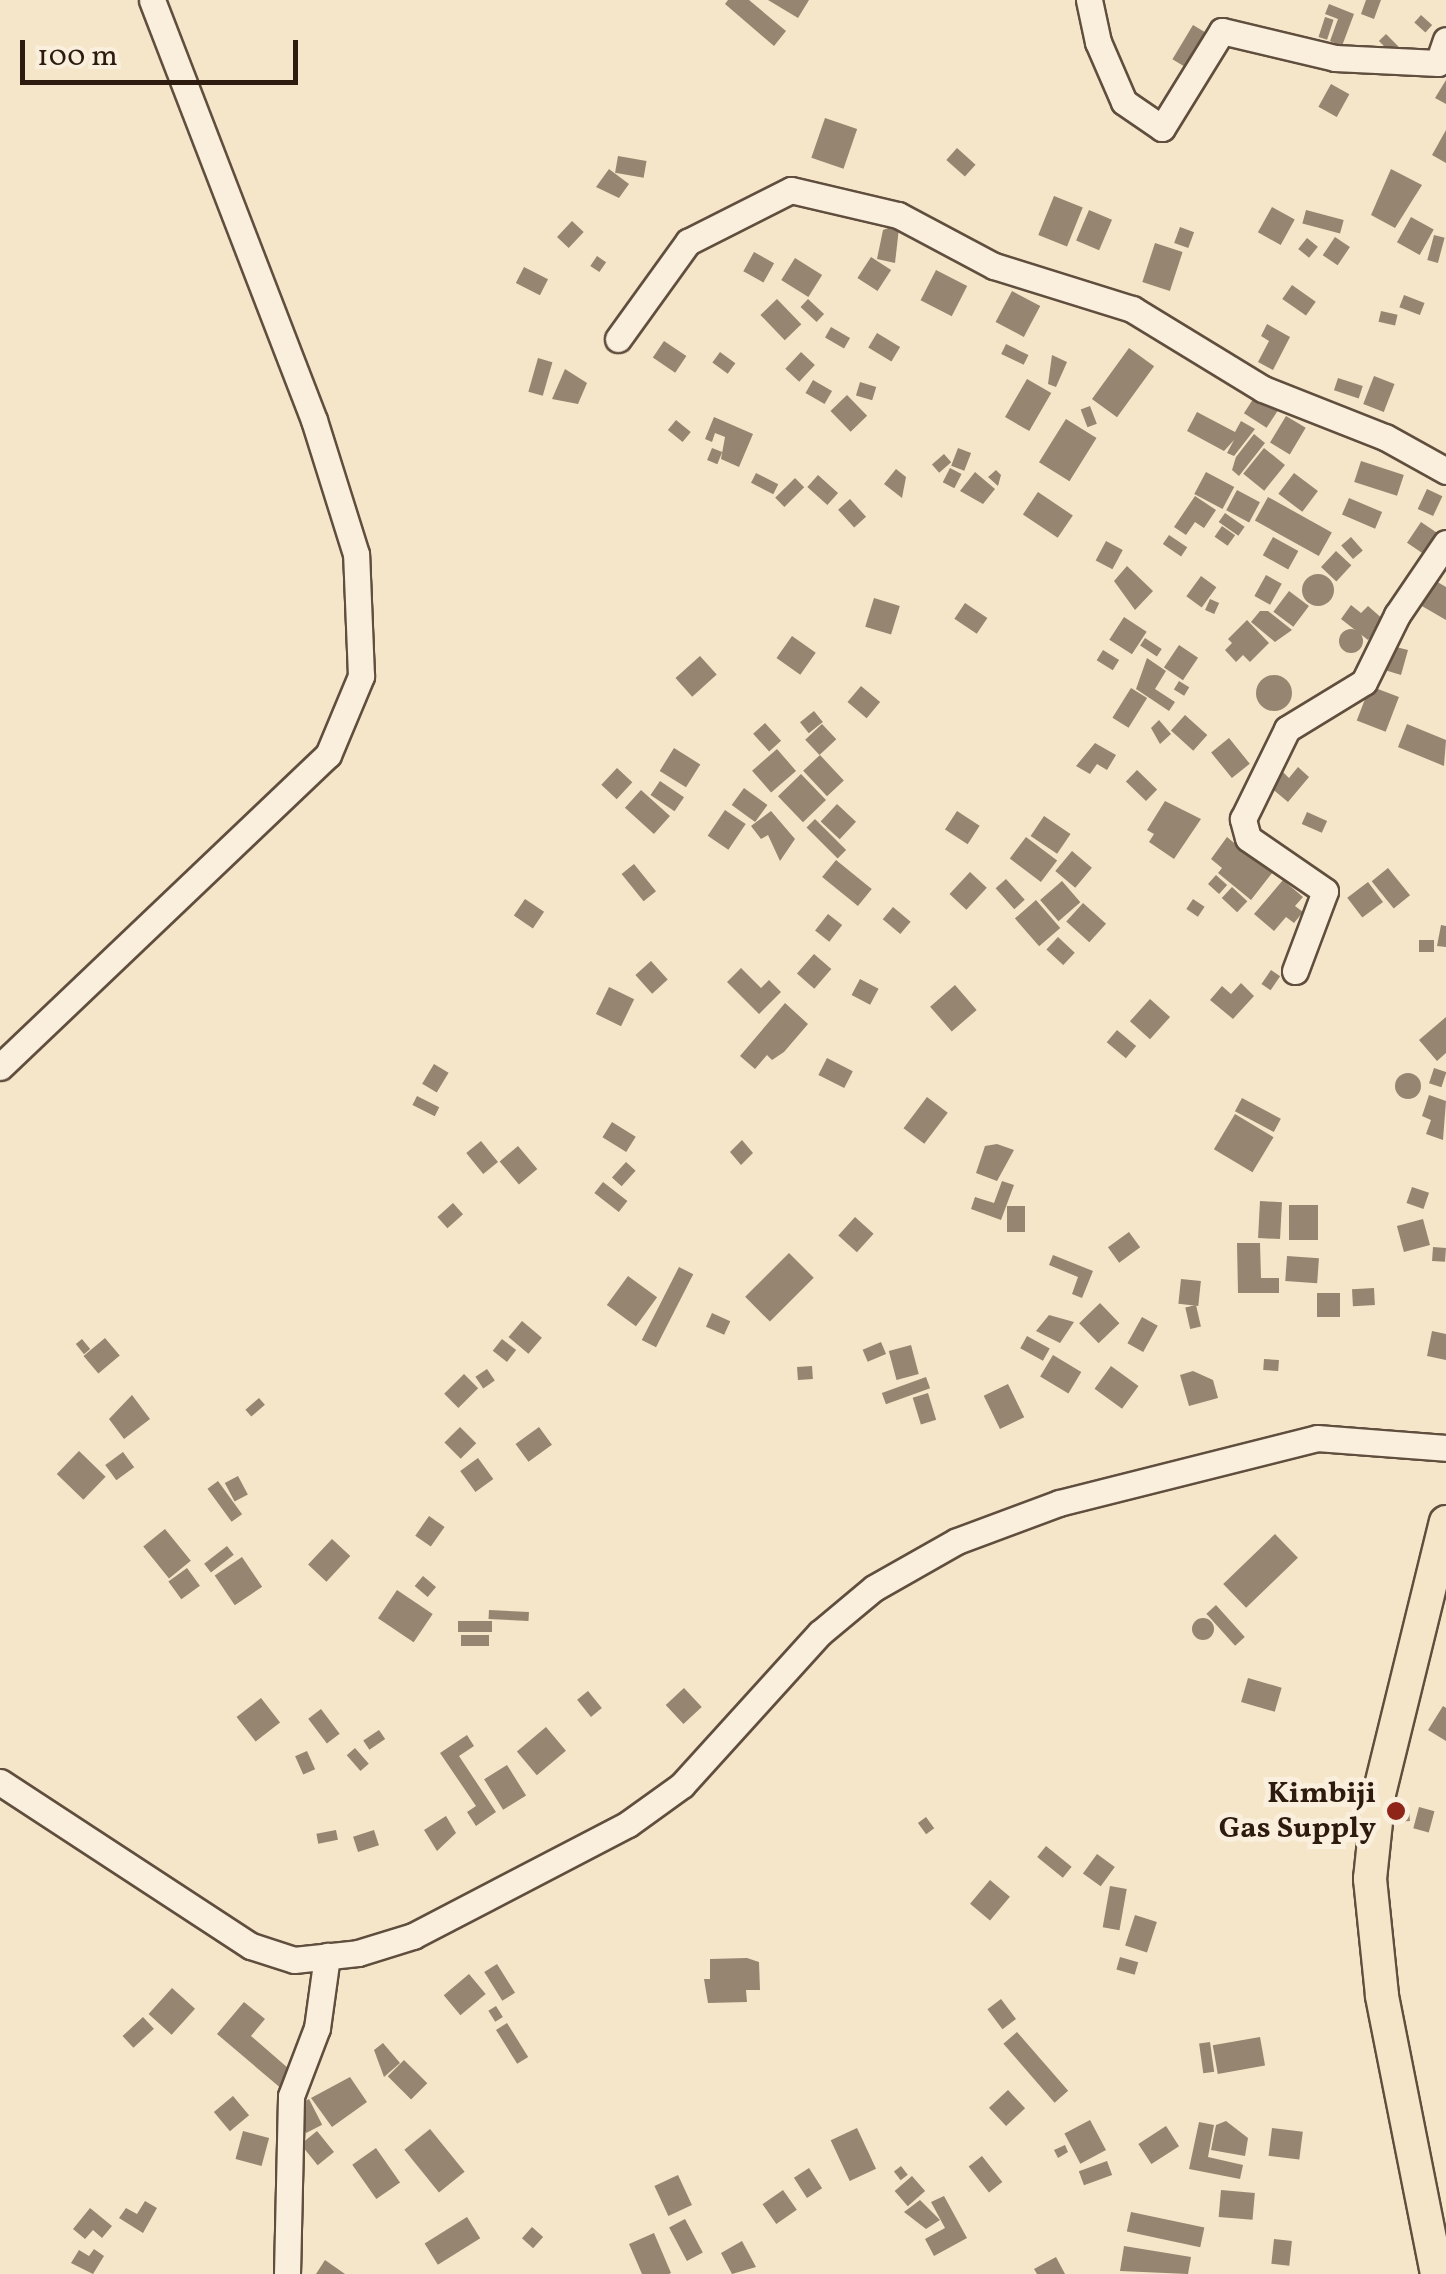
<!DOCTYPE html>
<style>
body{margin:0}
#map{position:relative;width:1446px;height:2274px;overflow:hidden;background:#f6e6c9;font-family:Vollkorn,serif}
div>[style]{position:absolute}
.building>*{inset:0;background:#968570;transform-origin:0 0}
.round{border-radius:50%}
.roads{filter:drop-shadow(2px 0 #604e3e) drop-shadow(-2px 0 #604e3e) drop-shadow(0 2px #604e3e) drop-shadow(0 -2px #604e3e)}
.minor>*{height:25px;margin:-12.5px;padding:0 12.5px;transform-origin:12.5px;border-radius:12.5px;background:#f9efdc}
.major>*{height:32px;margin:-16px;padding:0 16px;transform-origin:16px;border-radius:16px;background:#f6e6c9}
.dots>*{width:28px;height:28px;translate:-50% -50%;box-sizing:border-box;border:5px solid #f9efdc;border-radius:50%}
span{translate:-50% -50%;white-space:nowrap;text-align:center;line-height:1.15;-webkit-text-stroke:10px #f9efdc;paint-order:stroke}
.poi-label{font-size:30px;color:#2e1b0f;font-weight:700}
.right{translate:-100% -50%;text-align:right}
.scale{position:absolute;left:20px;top:40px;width:278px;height:45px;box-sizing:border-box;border:5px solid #2e1b0f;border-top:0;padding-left:12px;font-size:30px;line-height:35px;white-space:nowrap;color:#2e1b0f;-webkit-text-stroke:8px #f9efdc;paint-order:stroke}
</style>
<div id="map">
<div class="building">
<i style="clip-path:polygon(728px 0,749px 0,786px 31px,774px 46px,725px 4px)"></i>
<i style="clip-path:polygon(768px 0,809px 0,798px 18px)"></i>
<i style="clip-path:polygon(1366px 0,1381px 0,1374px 19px,1361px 14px)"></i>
<i style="clip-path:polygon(1329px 4px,1354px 14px,1342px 46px,1330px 41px,1338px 19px,1325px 14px)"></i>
<i style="left:1421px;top:15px;width:15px;height:10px;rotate:42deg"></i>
<i style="left:1325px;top:17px;width:9px;height:21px;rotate:18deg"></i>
<i style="left:1193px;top:25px;width:17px;height:40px;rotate:31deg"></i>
<i style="left:1386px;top:34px;width:20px;height:10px;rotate:45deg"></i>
<i style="clip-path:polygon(1446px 80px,1446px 104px,1435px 98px)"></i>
<i style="left:1331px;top:84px;width:21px;height:26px;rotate:29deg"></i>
<i style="left:825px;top:118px;width:34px;height:42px;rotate:19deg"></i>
<i style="clip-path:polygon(1446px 130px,1446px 163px,1432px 155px)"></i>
<i style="left:957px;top:148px;width:25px;height:16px;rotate:42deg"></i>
<i style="left:618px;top:156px;width:29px;height:17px;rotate:10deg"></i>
<i style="clip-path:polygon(609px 169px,629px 184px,619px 198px,596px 187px)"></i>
<i style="clip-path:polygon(1391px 169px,1422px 185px,1395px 228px,1371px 215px)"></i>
<i style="left:1054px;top:196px;width:31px;height:42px;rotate:22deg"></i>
<i style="left:1272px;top:207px;width:26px;height:29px;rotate:29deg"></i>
<i style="left:1089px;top:210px;width:25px;height:33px;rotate:23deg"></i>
<i style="left:1306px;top:210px;width:39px;height:14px;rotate:15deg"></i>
<i style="left:1411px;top:217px;width:26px;height:29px;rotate:29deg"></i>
<i style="left:572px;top:221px;width:16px;height:22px;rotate:43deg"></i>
<i style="clip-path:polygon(891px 227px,899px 228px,895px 263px,877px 259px,883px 230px)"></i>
<i style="left:1180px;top:227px;width:15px;height:17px;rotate:20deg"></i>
<i style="left:1434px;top:235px;width:11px;height:26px;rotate:15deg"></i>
<i style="left:1335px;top:237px;width:18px;height:22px;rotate:34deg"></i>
<i style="left:1307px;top:238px;width:14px;height:14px;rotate:39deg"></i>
<i style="left:1155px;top:243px;width:29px;height:41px;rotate:18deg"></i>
<i style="left:754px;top:252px;width:23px;height:22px;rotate:29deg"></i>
<i style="left:597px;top:256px;width:11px;height:12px;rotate:34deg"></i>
<i style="left:871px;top:257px;width:24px;height:25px;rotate:33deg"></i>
<i style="left:795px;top:258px;width:32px;height:26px;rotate:32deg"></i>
<i style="left:524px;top:267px;width:27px;height:18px;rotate:27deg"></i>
<i style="left:936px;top:270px;width:35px;height:34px;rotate:27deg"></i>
<i style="left:1292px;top:285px;width:29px;height:17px;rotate:35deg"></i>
<i style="left:1012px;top:291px;width:32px;height:35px;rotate:28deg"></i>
<i style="left:1404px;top:295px;width:22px;height:13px;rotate:21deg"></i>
<i style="left:777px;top:299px;width:35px;height:23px;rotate:46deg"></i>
<i style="left:808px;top:299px;width:22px;height:11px;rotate:43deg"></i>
<i style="left:1381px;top:311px;width:17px;height:11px;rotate:13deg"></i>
<i style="clip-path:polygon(1267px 324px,1290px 337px,1273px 370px,1258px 362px,1269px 341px,1261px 336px)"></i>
<i style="left:831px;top:327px;width:22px;height:12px;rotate:30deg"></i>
<i style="left:877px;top:333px;width:27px;height:17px;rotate:31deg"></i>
<i style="left:664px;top:341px;width:27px;height:20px;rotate:34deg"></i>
<i style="left:1006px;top:344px;width:25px;height:11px;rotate:26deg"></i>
<i style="left:1129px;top:348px;width:31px;height:63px;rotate:36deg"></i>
<i style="left:720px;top:352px;width:19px;height:13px;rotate:36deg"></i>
<i style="left:801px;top:352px;width:19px;height:23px;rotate:43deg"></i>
<i style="clip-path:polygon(1052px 355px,1067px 362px,1056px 387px,1048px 384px)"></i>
<i style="left:538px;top:358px;width:15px;height:35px;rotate:16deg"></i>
<i style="clip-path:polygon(565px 369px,587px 383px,578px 404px,552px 399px)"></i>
<i style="left:1374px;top:376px;width:22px;height:30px;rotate:21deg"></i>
<i style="left:1338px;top:378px;width:26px;height:13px;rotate:18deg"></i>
<i style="left:1027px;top:379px;width:28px;height:44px;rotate:30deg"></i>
<i style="left:813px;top:380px;width:22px;height:15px;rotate:30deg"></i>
<i style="left:860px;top:382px;width:17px;height:14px;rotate:17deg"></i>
<i style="left:1257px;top:393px;width:27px;height:24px;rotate:33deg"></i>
<i style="left:847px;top:395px;width:29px;height:23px;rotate:46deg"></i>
<i style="left:1090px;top:406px;width:19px;height:10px;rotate:69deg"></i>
<i style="clip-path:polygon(1197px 412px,1235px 432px,1241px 421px,1255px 429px,1234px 456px,1227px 453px,1234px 440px,1224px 451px,1187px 431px)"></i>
<i style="left:1286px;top:416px;width:23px;height:31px;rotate:31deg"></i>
<i style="clip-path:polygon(714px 417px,753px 434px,739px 467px,721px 459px,725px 437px,715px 433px,712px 442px,705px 439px)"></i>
<i style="left:1066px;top:419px;width:36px;height:51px;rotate:32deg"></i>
<i style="left:676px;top:420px;width:19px;height:13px;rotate:39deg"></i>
<i style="clip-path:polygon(1254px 434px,1265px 443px,1239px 476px,1232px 470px,1236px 457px)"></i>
<i style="left:712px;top:448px;width:11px;height:13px;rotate:22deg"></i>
<i style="left:958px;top:448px;width:14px;height:19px;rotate:21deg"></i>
<i style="left:1264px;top:448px;width:27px;height:33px;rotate:39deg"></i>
<i style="left:944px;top:454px;width:11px;height:16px;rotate:49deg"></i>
<i style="left:1361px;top:461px;width:45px;height:22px;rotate:18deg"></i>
<i style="left:950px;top:468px;width:13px;height:16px;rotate:27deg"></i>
<i style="clip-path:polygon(896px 469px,906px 477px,902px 498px,884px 484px)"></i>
<i style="clip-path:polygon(996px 470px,1001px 475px,998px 486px,988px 477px)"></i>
<i style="clip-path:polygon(975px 472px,995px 489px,983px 504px,960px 491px)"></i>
<i style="left:1206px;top:472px;width:32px;height:25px;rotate:28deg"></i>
<i style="left:756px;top:473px;width:25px;height:11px;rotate:27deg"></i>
<i style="left:1294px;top:473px;width:30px;height:26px;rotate:37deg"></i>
<i style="left:818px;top:475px;width:27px;height:16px;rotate:42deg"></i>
<i style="left:795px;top:478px;width:13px;height:28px;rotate:45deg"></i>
<i style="left:1427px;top:489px;width:17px;height:22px;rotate:25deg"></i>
<i style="left:1237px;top:490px;width:26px;height:23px;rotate:28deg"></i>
<i style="left:1038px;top:492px;width:42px;height:27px;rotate:34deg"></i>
<i style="clip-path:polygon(1195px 496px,1216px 510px,1204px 528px,1195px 522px,1186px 535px,1174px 527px)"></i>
<i style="left:1268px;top:497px;width:73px;height:27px;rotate:29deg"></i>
<i style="left:1349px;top:498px;width:36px;height:18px;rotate:23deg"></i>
<i style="left:850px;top:499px;width:24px;height:16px;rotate:48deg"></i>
<i style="left:1225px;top:513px;width:24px;height:11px;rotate:35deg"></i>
<i style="left:1421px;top:522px;width:29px;height:25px;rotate:34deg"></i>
<i style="left:1222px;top:526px;width:16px;height:13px;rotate:35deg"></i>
<i style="left:1169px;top:535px;width:22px;height:11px;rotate:34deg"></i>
<i style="left:1273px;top:537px;width:29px;height:21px;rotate:29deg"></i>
<i style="left:1351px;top:537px;width:18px;height:13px;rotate:49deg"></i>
<i style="left:1106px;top:541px;width:19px;height:22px;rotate:28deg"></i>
<i style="left:1336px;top:551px;width:21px;height:22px;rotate:43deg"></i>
<i style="clip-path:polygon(1127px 566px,1153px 591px,1135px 610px,1114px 581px)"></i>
<i class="round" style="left:1302px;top:574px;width:32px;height:32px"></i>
<i style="left:1266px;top:575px;width:18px;height:24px;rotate:29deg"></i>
<i style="left:1201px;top:576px;width:19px;height:25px;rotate:36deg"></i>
<i style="clip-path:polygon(1429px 577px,1446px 587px,1446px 620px,1415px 602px)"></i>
<i style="left:1289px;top:591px;width:25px;height:26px;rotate:37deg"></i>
<i style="left:874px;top:598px;width:27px;height:30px;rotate:17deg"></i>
<i style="left:1210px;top:599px;width:10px;height:12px;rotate:24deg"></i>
<i style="left:965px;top:603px;width:27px;height:19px;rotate:34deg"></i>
<i style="clip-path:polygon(1351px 605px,1361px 613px,1368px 606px,1385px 621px,1368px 640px,1341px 619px)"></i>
<i style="clip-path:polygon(1260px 611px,1268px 611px,1292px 630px,1275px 642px,1251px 622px)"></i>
<i style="left:1124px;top:617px;width:27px;height:27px;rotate:33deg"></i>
<i style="clip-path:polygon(1247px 620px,1269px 643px,1250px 662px,1243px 655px,1236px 662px,1225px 650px,1232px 643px,1228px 639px)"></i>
<i class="round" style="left:1339px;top:629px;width:24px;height:24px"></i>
<i style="left:792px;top:636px;width:29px;height:27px;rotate:35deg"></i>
<i style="left:1145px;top:638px;width:20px;height:9px;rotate:33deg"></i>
<i style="left:1179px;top:645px;width:23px;height:27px;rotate:34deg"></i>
<i style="clip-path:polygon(1396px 647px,1408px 650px,1401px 675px,1378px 668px,1383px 651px,1394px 654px)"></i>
<i style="left:1103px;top:650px;width:19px;height:12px;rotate:32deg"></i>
<i style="left:700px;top:656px;width:25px;height:33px;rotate:48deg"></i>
<i style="clip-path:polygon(1147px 658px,1166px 671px,1155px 689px,1175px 702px,1169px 711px,1136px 689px)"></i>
<i class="round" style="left:1256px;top:675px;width:36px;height:36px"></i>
<i style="left:1179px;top:681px;width:12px;height:10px;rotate:31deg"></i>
<i style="left:861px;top:686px;width:25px;height:21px;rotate:40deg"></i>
<i style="left:1370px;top:686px;width:31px;height:37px;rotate:21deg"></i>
<i style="left:1131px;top:688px;width:19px;height:35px;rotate:32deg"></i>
<i style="left:814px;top:711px;width:14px;height:18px;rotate:51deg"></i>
<i style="left:1185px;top:715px;width:30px;height:21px;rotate:42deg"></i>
<i style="clip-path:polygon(1159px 720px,1171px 734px,1160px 744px,1151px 728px)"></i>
<i style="left:765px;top:723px;width:24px;height:16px;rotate:48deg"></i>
<i style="left:822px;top:724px;width:21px;height:23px;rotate:47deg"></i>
<i style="clip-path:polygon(1407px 724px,1446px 740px,1444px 766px,1398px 747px)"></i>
<i style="left:1229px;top:738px;width:33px;height:23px;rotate:51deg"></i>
<i style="clip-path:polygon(1095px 743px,1116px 755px,1107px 770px,1097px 764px,1090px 774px,1076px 766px)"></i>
<i style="left:674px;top:748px;width:31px;height:27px;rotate:32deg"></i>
<i style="left:777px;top:749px;width:29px;height:33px;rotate:49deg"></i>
<i style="left:820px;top:755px;width:35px;height:23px;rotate:47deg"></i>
<i style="clip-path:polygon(1277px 766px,1289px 778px,1298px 767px,1309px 777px,1288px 802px,1264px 782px)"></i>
<i style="left:617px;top:768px;width:21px;height:23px;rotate:43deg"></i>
<i style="left:1137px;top:770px;width:28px;height:16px;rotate:44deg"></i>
<i style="left:801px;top:774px;width:36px;height:32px;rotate:46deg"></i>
<i style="left:660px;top:781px;width:29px;height:17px;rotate:34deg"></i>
<i style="left:744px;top:788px;width:29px;height:21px;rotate:36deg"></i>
<i style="left:641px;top:790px;width:39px;height:24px;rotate:42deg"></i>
<i style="clip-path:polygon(1165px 801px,1201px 819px,1174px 859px,1149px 842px,1154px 834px,1147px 830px)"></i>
<i style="left:837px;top:804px;width:26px;height:24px;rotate:43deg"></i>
<i style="left:725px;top:810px;width:25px;height:31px;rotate:34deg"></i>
<i style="clip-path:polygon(771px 811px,795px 839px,780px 861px,768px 835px,761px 839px,751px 826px)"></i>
<i style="left:957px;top:811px;width:27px;height:22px;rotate:33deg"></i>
<i style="left:1307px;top:812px;width:22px;height:13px;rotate:24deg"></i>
<i style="left:1044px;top:816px;width:32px;height:24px;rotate:34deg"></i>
<i style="left:815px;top:819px;width:44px;height:12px;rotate:45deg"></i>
<i style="left:1026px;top:837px;width:39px;height:27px;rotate:37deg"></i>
<i style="clip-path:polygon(1227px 837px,1239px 847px,1243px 841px,1276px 868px,1251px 900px,1218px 873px,1222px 868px,1211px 859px)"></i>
<i style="left:1072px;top:851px;width:26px;height:26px;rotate:40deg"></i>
<i style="left:836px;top:860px;width:46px;height:22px;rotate:39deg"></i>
<i style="left:634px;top:864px;width:35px;height:16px;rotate:51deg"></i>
<i style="left:1388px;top:868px;width:35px;height:21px;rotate:51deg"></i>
<i style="left:970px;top:872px;width:23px;height:30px;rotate:43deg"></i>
<i style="left:1216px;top:875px;width:15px;height:12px;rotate:42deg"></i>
<i style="left:1006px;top:879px;width:28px;height:14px;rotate:48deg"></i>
<i style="clip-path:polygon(1283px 880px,1303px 897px,1295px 906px,1303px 912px,1294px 923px,1286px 917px,1274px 931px,1254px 914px)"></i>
<i style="left:1062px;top:881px;width:28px;height:29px;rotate:49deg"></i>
<i style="left:1368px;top:882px;width:25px;height:26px;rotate:53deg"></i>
<i style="left:1232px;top:887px;width:21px;height:15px;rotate:43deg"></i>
<i style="left:525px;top:899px;width:23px;height:20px;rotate:34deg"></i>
<i style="left:1193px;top:899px;width:14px;height:12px;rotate:34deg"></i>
<i style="left:1036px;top:900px;width:37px;height:28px;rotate:49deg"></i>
<i style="left:1083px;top:903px;width:31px;height:25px;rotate:42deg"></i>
<i style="left:893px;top:907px;width:23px;height:16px;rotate:40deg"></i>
<i style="left:828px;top:914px;width:18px;height:21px;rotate:38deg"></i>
<i style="clip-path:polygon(1441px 925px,1446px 926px,1446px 947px,1437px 946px)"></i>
<i style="left:1058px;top:937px;width:23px;height:17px;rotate:43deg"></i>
<i style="left:1419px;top:940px;width:15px;height:12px"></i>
<i style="left:814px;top:954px;width:23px;height:26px;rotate:41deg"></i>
<i style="left:651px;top:961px;width:25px;height:21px;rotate:48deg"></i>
<i style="clip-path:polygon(741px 968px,761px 988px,769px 980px,781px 992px,759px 1014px,727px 982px)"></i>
<i style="left:1271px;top:970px;width:11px;height:17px;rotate:34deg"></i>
<i style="left:860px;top:979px;width:21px;height:18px;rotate:28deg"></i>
<i style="clip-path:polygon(1241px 983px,1254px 996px,1233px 1019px,1210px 1000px,1222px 986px,1231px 994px)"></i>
<i style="left:955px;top:985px;width:33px;height:33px;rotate:49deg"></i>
<i style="left:609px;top:987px;width:28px;height:30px;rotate:26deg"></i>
<i style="left:1150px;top:999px;width:27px;height:30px;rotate:42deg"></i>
<i style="clip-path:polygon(785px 1003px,808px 1024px,784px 1052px,772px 1060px,767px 1055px,755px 1069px,740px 1056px)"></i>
<i style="clip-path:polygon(1446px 1017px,1446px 1053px,1437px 1061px,1419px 1040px)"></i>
<i style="left:1117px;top:1030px;width:25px;height:16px;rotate:40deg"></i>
<i style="left:827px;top:1058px;width:29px;height:19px;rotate:27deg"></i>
<i style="left:434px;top:1064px;width:17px;height:23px;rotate:31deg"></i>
<i style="left:1434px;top:1068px;width:13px;height:16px;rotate:18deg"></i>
<i class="round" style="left:1395px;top:1073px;width:26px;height:26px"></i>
<i style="clip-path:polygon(1429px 1095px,1446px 1101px,1443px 1140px,1426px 1134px,1431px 1120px,1422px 1116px)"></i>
<i style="left:417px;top:1096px;width:25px;height:10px;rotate:27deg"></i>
<i style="left:927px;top:1097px;width:26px;height:39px;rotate:37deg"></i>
<i style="left:1242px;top:1098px;width:44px;height:15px;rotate:28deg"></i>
<i style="left:1235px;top:1114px;width:45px;height:41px;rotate:31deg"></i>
<i style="left:612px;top:1122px;width:28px;height:18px;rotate:32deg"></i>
<i style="clip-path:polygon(742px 1140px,753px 1153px,741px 1165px,730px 1152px)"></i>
<i style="left:481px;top:1141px;width:27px;height:19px;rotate:51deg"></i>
<i style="clip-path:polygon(997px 1144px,1014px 1150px,997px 1181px,976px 1173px,985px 1146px)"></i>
<i style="left:518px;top:1146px;width:30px;height:24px;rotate:50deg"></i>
<i style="left:626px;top:1162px;width:13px;height:21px;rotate:42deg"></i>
<i style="clip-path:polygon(1002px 1181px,1014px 1185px,1001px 1220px,971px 1209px,975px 1197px,994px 1203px)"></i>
<i style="left:603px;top:1182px;width:31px;height:14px;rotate:38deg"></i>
<i style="left:1412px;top:1187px;width:18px;height:17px;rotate:19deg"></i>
<i style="left:1260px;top:1201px;width:22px;height:37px;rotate:3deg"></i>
<i style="left:453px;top:1203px;width:15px;height:21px;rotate:48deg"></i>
<i style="left:1289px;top:1205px;width:29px;height:35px"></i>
<i style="left:1007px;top:1206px;width:18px;height:26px"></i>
<i style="left:855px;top:1217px;width:25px;height:25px;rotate:42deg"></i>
<i style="left:1423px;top:1219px;width:27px;height:27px;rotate:75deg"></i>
<i style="left:1129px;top:1232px;width:19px;height:26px;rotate:54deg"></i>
<i style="clip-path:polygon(1237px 1243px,1260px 1243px,1261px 1278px,1279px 1278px,1279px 1293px,1238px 1293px)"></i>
<i style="left:1433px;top:1247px;width:13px;height:14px;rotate:4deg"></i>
<i style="left:789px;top:1253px;width:35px;height:62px;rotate:45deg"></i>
<i style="clip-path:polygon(1053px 1255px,1093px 1271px,1082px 1298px,1072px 1294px,1078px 1277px,1049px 1265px)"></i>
<i style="left:1287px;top:1256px;width:32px;height:25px;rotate:4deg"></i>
<i style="left:679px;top:1267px;width:16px;height:82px;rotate:27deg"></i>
<i style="left:628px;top:1276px;width:36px;height:36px;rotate:36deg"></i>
<i style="left:1181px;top:1279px;width:20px;height:25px;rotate:6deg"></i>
<i style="left:1374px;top:1288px;width:17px;height:22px;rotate:87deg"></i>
<i style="left:1317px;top:1293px;width:23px;height:24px"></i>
<i style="left:1100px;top:1303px;width:28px;height:29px;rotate:46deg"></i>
<i style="left:1196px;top:1305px;width:22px;height:11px;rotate:77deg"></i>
<i style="left:712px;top:1313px;width:20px;height:15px;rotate:24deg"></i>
<i style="clip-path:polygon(1049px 1315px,1074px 1322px,1060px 1343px,1036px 1331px)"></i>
<i style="left:1142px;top:1317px;width:18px;height:30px;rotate:29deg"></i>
<i style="left:522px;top:1321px;width:26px;height:21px;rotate:40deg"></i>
<i style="clip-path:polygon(1432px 1331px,1446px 1334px,1446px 1360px,1427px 1356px)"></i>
<i style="left:1027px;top:1336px;width:26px;height:14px;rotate:29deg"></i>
<i style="left:105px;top:1338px;width:23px;height:28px;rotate:50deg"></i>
<i style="left:82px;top:1339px;width:13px;height:8px;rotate:51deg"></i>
<i style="left:502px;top:1339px;width:18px;height:15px;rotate:38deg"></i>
<i style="left:881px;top:1342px;width:13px;height:20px;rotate:67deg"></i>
<i style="left:911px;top:1345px;width:30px;height:23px;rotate:75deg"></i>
<i style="left:1053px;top:1355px;width:33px;height:25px;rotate:31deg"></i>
<i style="left:1264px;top:1359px;width:15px;height:11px;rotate:4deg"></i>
<i style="left:812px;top:1366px;width:13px;height:15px;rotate:86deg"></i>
<i style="left:1111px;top:1366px;width:34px;height:28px;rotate:36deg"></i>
<i style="left:487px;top:1369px;width:14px;height:14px;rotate:56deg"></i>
<i style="clip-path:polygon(1193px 1371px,1213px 1380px,1218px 1398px,1189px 1406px,1180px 1375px)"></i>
<i style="left:464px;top:1374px;width:20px;height:28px;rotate:45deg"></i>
<i style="left:926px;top:1377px;width:12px;height:47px;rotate:70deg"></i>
<i style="left:1008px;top:1384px;width:37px;height:27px;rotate:64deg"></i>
<i style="left:928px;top:1393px;width:28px;height:16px;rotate:73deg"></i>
<i style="clip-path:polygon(132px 1395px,150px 1419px,124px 1439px,109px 1419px)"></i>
<i style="left:259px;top:1398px;width:9px;height:18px;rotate:49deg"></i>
<i style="left:460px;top:1427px;width:23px;height:22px;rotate:45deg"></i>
<i style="left:539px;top:1427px;width:22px;height:29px;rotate:54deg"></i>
<i style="left:79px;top:1451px;width:37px;height:32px;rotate:44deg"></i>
<i style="left:123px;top:1452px;width:19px;height:22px;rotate:54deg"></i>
<i style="left:478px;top:1458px;width:26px;height:22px;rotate:54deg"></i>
<i style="left:238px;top:1476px;width:21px;height:15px;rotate:62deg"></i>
<i style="left:218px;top:1481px;width:41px;height:13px;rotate:54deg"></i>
<i style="left:429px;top:1516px;width:19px;height:24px;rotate:35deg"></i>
<i style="left:165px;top:1529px;width:41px;height:28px;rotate:51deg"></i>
<i style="left:1275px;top:1534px;width:33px;height:72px;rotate:46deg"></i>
<i style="left:332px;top:1539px;width:25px;height:35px;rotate:43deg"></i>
<i style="left:227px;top:1546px;width:11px;height:29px;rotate:52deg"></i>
<i style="left:242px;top:1557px;width:36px;height:33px;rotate:56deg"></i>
<i style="left:187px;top:1568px;width:22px;height:23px;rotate:54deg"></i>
<i style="left:423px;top:1576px;width:17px;height:13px;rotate:40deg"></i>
<i style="left:397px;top:1590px;width:43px;height:34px;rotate:34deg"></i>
<i style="left:1216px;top:1605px;width:43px;height:13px;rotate:48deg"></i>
<i style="left:489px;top:1610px;width:40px;height:9px;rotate:3deg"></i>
<i class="round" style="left:1192px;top:1618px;width:22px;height:22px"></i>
<i style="left:458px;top:1621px;width:34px;height:11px"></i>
<i style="left:461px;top:1635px;width:28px;height:11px"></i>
<i style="left:1248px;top:1678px;width:35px;height:25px;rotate:16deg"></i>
<i style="left:684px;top:1688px;width:26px;height:25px;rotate:47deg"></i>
<i style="left:588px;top:1691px;width:22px;height:14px;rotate:51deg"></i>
<i style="left:261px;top:1698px;width:31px;height:31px;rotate:52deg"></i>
<i style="clip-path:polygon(1443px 1706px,1446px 1708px,1446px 1741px,1428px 1730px)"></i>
<i style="left:321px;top:1709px;width:31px;height:16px;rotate:53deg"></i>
<i style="left:546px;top:1727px;width:31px;height:38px;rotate:50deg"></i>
<i style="left:379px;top:1730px;width:11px;height:19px;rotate:56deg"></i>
<i style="clip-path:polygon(467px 1735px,474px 1746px,459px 1756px,496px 1812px,476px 1826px,467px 1812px,476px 1806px,440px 1753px)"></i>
<i style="left:355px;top:1748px;width:21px;height:11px;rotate:49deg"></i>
<i style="left:307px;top:1751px;width:20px;height:13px;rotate:66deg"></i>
<i style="left:507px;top:1765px;width:36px;height:27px;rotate:58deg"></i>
<i style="left:1409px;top:1807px;width:14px;height:25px;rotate:86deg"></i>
<i style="left:1419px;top:1807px;width:16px;height:22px;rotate:15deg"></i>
<i style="clip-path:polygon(446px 1816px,456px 1833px,437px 1851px,424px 1830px)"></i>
<i style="left:926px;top:1817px;width:14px;height:10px;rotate:54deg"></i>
<i style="left:336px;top:1830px;width:10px;height:20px;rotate:79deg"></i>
<i style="left:374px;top:1830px;width:16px;height:22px;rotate:72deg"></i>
<i style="left:1046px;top:1846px;width:33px;height:14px;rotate:39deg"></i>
<i style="left:1097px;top:1854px;width:22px;height:24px;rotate:36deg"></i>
<i style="left:990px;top:1880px;width:26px;height:31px;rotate:40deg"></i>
<i style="left:1110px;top:1886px;width:17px;height:42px;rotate:10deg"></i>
<i style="left:1135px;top:1915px;width:23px;height:32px;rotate:18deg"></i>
<i style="left:1120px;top:1957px;width:19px;height:13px;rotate:16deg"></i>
<i style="clip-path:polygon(747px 1958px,759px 1962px,760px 1990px,746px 1990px,747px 2002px,708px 2003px,704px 1979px,710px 1979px,710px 1959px)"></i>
<i style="left:497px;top:1964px;width:34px;height:15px;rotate:58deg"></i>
<i style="left:469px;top:1974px;width:26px;height:33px;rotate:50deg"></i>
<i style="left:172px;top:1988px;width:31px;height:35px;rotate:42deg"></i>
<i style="left:1001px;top:1999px;width:25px;height:17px;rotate:53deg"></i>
<i style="clip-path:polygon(244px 2002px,265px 2019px,251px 2036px,296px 2075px,283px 2090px,217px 2034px)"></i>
<i style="left:496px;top:2006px;width:13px;height:9px;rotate:58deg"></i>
<i style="left:143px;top:2017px;width:16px;height:28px;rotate:47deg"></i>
<i style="left:507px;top:2023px;width:40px;height:13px;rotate:58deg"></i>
<i style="left:1017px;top:2032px;width:78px;height:18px;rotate:49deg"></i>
<i style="left:1260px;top:2037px;width:29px;height:48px;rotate:80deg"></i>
<i style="left:1210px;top:2042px;width:30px;height:11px;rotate:82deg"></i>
<i style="clip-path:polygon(383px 2043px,400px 2063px,384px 2077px,374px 2050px)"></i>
<i style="left:404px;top:2060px;width:33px;height:23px;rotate:45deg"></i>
<i style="clip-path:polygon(350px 2077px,367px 2102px,332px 2127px,311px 2098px)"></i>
<i style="left:1008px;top:2090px;width:25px;height:26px;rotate:47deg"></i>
<i style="left:233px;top:2096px;width:25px;height:25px;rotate:50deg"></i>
<i style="left:309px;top:2099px;width:29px;height:18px;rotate:63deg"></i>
<i style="left:1090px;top:2120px;width:34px;height:29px;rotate:62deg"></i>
<i style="clip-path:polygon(1226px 2121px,1248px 2138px,1245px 2156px,1211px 2150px,1216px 2125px)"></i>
<i style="clip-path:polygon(1199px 2122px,1214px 2125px,1208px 2157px,1243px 2165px,1240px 2179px,1189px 2169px)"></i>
<i style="left:1166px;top:2126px;width:24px;height:33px;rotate:57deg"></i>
<i style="left:857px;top:2128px;width:45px;height:29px;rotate:65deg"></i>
<i style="left:1272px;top:2128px;width:31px;height:28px;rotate:7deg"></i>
<i style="left:430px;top:2129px;width:55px;height:33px;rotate:51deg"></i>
<i style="left:243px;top:2131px;width:27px;height:29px;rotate:15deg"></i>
<i style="left:317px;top:2131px;width:27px;height:21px;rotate:51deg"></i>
<i style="clip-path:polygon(1065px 2145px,1068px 2152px,1058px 2158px,1054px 2150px)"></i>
<i style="left:376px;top:2148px;width:42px;height:29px;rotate:55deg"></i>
<i style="left:982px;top:2156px;width:33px;height:17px;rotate:52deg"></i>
<i style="left:1107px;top:2161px;width:15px;height:30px;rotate:70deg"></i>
<i style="left:901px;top:2166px;width:11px;height:9px;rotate:52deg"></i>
<i style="left:809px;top:2168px;width:24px;height:18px;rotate:57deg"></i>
<i style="left:678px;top:2175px;width:33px;height:26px;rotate:65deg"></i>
<i style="left:912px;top:2176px;width:20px;height:23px;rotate:49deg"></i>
<i style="left:783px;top:2190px;width:24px;height:25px;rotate:55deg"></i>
<i style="left:1221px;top:2190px;width:34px;height:27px;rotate:5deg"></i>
<i style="clip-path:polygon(944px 2196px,967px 2238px,934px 2256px,925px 2239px,945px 2228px,931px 2202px)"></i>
<i style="clip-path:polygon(920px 2200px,940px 2220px,926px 2229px,904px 2212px)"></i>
<i style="clip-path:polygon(145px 2201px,157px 2208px,143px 2233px,119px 2218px,126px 2208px,137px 2214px)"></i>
<i style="clip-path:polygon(90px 2208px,112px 2226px,102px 2238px,93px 2230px,85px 2239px,73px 2229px)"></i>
<i style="left:1131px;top:2212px;width:75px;height:20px;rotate:12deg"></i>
<i style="left:467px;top:2217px;width:25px;height:50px;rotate:58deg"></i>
<i style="left:685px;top:2219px;width:38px;height:18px;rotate:62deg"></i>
<i style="left:532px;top:2227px;width:15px;height:15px;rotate:42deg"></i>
<i style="clip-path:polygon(654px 2233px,671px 2273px,669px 2274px,642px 2274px,629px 2244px)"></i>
<i style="left:1274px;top:2239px;width:18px;height:25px;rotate:6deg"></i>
<i style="clip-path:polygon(742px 2241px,756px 2267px,732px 2274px,721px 2253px)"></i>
<i style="clip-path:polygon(1124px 2246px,1191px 2257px,1188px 2274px,1120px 2271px)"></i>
<i style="clip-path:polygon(94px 2249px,104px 2256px,93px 2274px,71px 2263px,79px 2250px,89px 2256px)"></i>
<i style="clip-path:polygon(1056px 2257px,1065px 2274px,1037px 2274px,1034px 2269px)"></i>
<i style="clip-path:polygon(325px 2260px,345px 2274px,316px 2274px)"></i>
</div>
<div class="roads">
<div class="minor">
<i style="left:1089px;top:0;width:43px;rotate:77.9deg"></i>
<i style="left:1098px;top:42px;width:65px;rotate:66.6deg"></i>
<i style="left:1124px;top:102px;width:46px;rotate:34.4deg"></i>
<i style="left:1162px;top:128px;width:114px;rotate:-58.3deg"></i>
<i style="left:1222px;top:31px;width:116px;rotate:13.4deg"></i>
<i style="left:1335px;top:58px;width:103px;rotate:2.8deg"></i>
<i style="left:1438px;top:63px;width:24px;rotate:-71deg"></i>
<i style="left:618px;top:339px;width:120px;rotate:-54.2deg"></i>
<i style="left:688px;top:242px;width:115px;rotate:-26.8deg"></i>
<i style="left:791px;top:190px;width:110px;rotate:13.2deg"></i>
<i style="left:898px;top:215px;width:109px;rotate:28deg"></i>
<i style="left:994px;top:266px;width:145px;rotate:17.3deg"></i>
<i style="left:1132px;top:309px;width:153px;rotate:31.4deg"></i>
<i style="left:1263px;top:389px;width:131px;rotate:21.5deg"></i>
<i style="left:1385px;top:437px;width:70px;rotate:29.1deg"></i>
<i style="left:1295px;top:971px;width:85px;rotate:-69.4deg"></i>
<i style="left:1325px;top:891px;width:93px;rotate:-145.5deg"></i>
<i style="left:1248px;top:838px;width:20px;rotate:-105deg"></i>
<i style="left:1243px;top:819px;width:100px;rotate:-63.9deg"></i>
<i style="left:1287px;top:729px;width:90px;rotate:-31.4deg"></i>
<i style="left:1364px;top:682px;width:75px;rotate:-63.8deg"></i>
<i style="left:1397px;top:615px;width:87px;rotate:-55.8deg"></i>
<i style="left:0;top:1067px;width:453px;rotate:-43.6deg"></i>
<i style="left:328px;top:755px;width:86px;rotate:-67.3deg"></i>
<i style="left:361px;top:676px;width:122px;rotate:-92.3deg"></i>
<i style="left:356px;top:554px;width:140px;rotate:-107.4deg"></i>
<i style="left:314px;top:420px;width:450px;rotate:-111.1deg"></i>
<i style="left:0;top:1782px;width:300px;rotate:33.2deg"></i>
<i style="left:251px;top:1946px;width:45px;rotate:18deg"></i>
<i style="left:294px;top:1960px;width:64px;rotate:-6.2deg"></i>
<i style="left:358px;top:1953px;width:58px;rotate:-17.2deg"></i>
<i style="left:413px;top:1936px;width:242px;rotate:-27.5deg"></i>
<i style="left:628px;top:1824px;width:67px;rotate:-35.8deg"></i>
<i style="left:682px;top:1785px;width:205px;rotate:-47.8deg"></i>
<i style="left:820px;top:1633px;width:70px;rotate:-39.8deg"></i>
<i style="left:874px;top:1588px;width:95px;rotate:-29.5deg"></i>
<i style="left:957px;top:1541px;width:109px;rotate:-20.4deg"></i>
<i style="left:1059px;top:1503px;width:266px;rotate:-14.1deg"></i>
<i style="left:1317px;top:1438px;width:129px;rotate:4.4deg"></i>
<i style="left:287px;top:2274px;width:178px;rotate:-88.7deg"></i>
<i style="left:291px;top:2096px;width:73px;rotate:-69.1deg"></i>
<i style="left:317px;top:2028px;width:73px;rotate:-82.1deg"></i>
</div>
<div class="major">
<i style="left:1437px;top:2274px;width:284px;rotate:-101.2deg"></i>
<i style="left:1382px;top:1995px;width:117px;rotate:-95.9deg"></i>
<i style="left:1370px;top:1879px;width:85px;rotate:-84deg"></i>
<i style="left:1379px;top:1794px;width:280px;rotate:-76.2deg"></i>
</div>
</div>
<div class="dots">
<i style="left:1396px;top:1811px;background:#8f2418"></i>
</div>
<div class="poi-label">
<span class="right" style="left:1376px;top:1811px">Kimbiji<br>Gas Supply</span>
</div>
<div class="scale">100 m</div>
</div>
